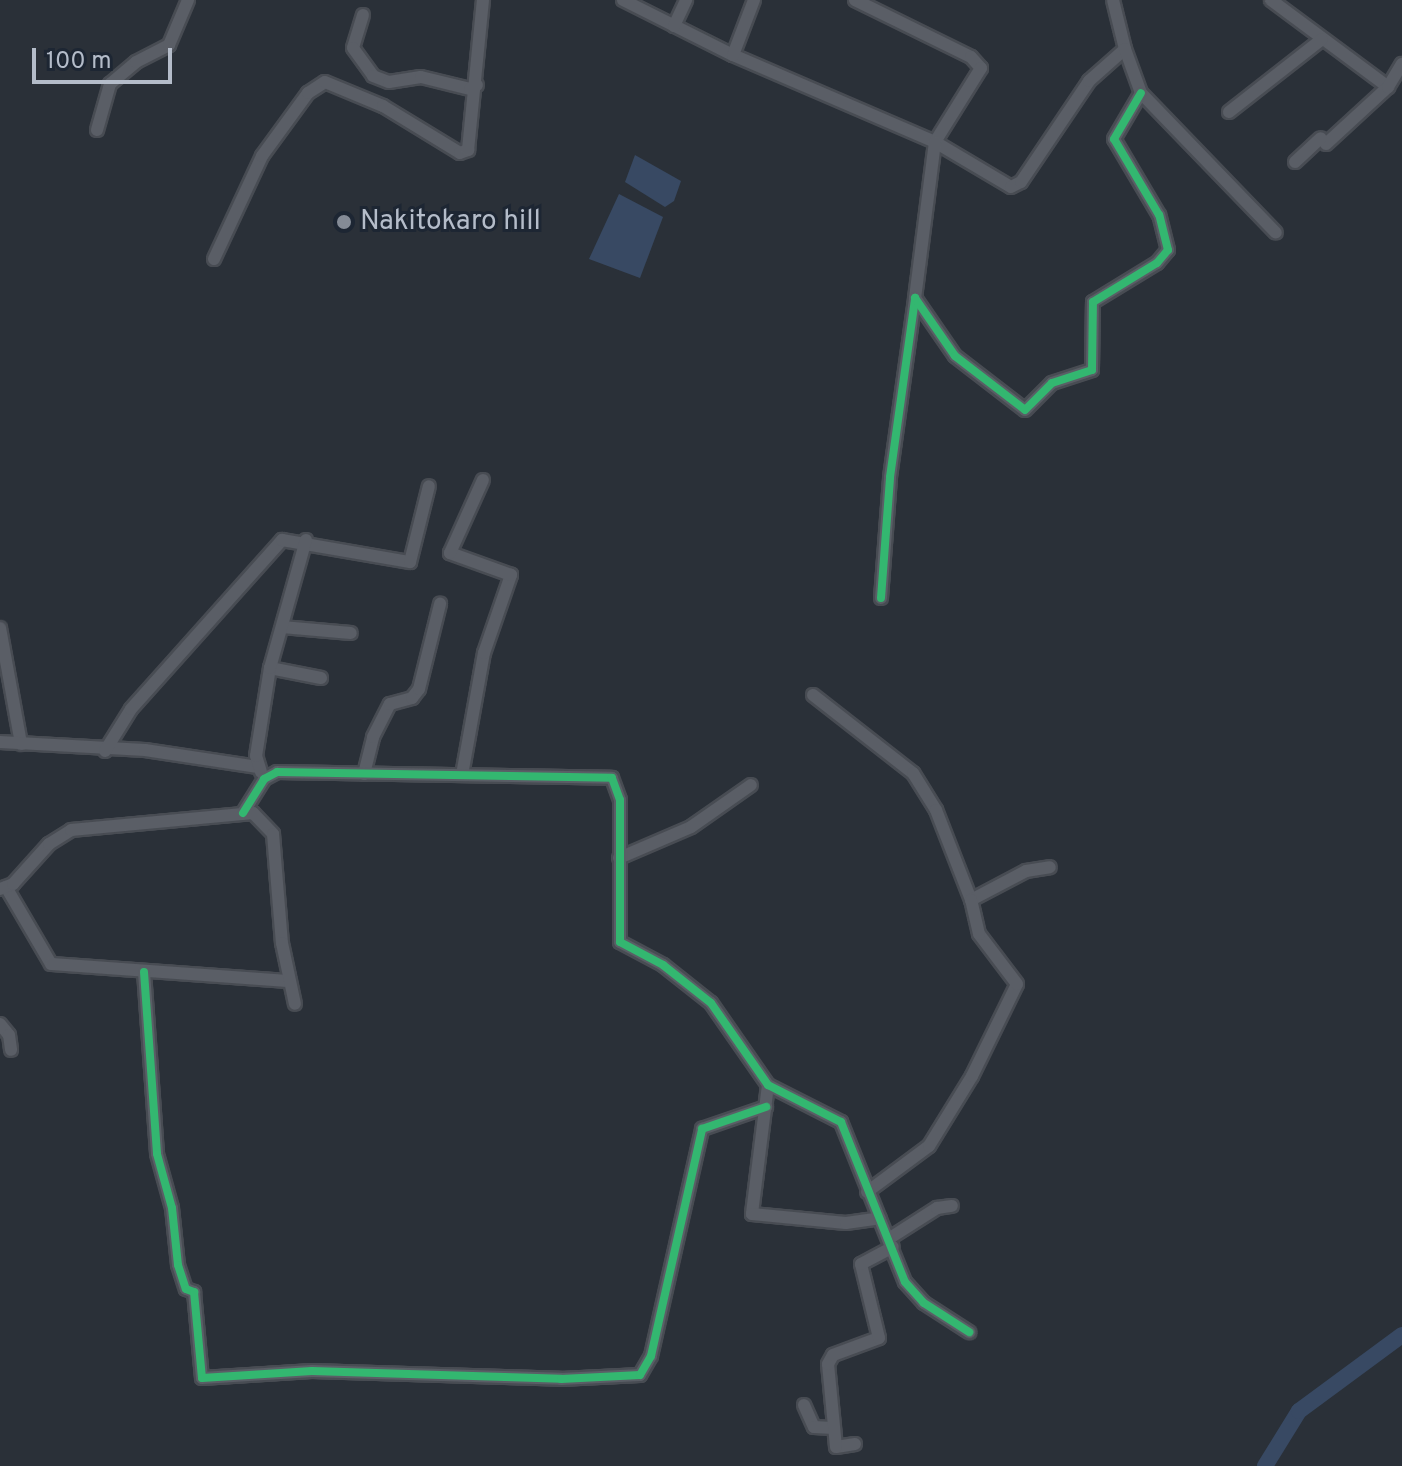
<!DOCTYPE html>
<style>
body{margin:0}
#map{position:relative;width:1402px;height:1466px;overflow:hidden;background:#2a3038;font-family:Overpass,sans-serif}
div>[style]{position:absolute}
.water>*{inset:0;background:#384963}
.river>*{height:16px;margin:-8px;padding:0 8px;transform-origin:8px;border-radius:8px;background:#384963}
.roads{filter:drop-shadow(2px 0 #484c53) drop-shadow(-2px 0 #484c53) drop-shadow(0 2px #484c53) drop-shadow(0 -2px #484c53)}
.minor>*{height:12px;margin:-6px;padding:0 6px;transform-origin:6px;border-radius:6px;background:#5a5e66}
.cycleway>*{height:8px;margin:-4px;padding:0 4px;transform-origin:4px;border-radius:4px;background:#33b770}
.dots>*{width:22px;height:22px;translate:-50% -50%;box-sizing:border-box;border:4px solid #1d2633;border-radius:50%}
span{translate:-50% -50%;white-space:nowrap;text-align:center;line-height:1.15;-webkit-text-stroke:6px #1d2633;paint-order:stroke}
.poi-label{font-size:28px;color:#b4bcc9}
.left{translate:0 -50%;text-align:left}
.scale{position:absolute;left:32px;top:48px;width:140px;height:36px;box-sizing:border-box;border:4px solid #b4bcc9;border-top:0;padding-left:10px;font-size:24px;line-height:28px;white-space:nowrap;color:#b4bcc9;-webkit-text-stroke:6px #1d2633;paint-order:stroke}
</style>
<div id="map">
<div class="water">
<i style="clip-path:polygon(635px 155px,681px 181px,674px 201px,665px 207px,625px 182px)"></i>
<i style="clip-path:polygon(619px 194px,663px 217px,640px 278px,589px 259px)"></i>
</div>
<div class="river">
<i style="left:1265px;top:1466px;width:65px;rotate:-58.3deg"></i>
<i style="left:1299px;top:1411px;width:128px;rotate:-36.4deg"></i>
</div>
<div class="roads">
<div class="minor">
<i style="left:623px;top:0;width:123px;rotate:26.6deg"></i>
<i style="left:733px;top:55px;width:220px;rotate:23.3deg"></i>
<i style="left:935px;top:142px;width:88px;rotate:30.6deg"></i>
<i style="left:1011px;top:187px;width:11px;rotate:-27deg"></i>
<i style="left:1021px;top:182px;width:122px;rotate:-56deg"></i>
<i style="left:1089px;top:81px;width:48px;rotate:-41.6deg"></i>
<i style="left:1125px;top:49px;width:50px;rotate:-103.8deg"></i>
<i style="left:855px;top:0;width:129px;rotate:26.2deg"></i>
<i style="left:971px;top:57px;width:15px;rotate:48deg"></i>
<i style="left:981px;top:68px;width:87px;rotate:121.9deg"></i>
<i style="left:935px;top:142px;width:157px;rotate:97.3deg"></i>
<i style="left:1271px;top:0;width:146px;rotate:36.6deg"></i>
<i style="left:363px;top:15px;width:34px;rotate:107deg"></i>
<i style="left:353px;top:48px;width:34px;rotate:54deg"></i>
<i style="left:373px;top:76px;width:17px;rotate:21deg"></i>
<i style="left:389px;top:82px;width:32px;rotate:-9deg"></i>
<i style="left:421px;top:77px;width:50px;rotate:13.8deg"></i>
<i style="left:470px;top:89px;width:8px;rotate:-30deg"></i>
<i style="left:674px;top:26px;width:29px;rotate:-65deg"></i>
<i style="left:1125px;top:49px;width:47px;rotate:70deg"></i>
<i style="left:1141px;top:93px;width:194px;rotate:46deg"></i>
<i style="left:733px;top:55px;width:59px;rotate:-69.1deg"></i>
<i style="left:1229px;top:112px;width:118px;rotate:-38.1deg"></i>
<i style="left:97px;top:130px;width:48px;rotate:-74.2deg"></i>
<i style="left:110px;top:84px;width:34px;rotate:-40deg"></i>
<i style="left:136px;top:62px;width:37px;rotate:-27deg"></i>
<i style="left:169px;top:45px;width:49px;rotate:-67.1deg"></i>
<i style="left:1326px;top:144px;width:84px;rotate:-42.6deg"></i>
<i style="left:1388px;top:87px;width:27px;rotate:-59deg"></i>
<i style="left:1295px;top:162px;width:35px;rotate:-43deg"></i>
<i style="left:214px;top:259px;width:114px;rotate:-65deg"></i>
<i style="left:262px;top:156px;width:78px;rotate:-53.9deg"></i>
<i style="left:308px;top:93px;width:20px;rotate:-33deg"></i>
<i style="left:325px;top:82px;width:63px;rotate:22.5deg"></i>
<i style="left:383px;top:106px;width:90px;rotate:31.4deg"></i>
<i style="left:460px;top:153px;width:9px;rotate:-21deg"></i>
<i style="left:468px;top:150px;width:151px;rotate:-84.3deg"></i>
<i style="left:881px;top:598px;width:121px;rotate:-85.7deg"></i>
<i style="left:890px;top:477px;width:181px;rotate:-82deg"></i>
<i style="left:915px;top:298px;width:70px;rotate:55.4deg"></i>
<i style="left:955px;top:356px;width:88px;rotate:37.6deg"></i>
<i style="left:1025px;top:410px;width:38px;rotate:-45deg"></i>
<i style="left:1052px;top:383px;width:42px;rotate:-18deg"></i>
<i style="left:1092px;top:370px;width:68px;rotate:-89.2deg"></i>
<i style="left:1093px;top:302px;width:75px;rotate:-31.4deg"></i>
<i style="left:1157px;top:263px;width:17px;rotate:-50deg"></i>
<i style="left:1168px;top:250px;width:36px;rotate:-104deg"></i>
<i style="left:1159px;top:215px;width:88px;rotate:-120.6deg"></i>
<i style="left:1114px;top:139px;width:53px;rotate:-59.6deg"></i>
<i style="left:282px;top:627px;width:69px;rotate:5deg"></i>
<i style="left:0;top:628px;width:118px;rotate:79.7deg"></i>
<i style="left:270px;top:668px;width:52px;rotate:11.1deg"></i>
<i style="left:813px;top:695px;width:127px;rotate:38deg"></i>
<i style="left:913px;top:773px;width:44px;rotate:58.1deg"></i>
<i style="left:936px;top:810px;width:97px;rotate:68.7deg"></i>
<i style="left:971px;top:900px;width:62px;rotate:-27.8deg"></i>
<i style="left:1026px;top:871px;width:24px;rotate:-9deg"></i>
<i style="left:0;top:742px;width:145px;rotate:3.2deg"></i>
<i style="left:145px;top:750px;width:114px;rotate:8.6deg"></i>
<i style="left:105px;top:751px;width:49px;rotate:-58.2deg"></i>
<i style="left:131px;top:709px;width:227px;rotate:-48.2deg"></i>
<i style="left:282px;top:540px;width:130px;rotate:9.8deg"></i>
<i style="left:410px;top:562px;width:78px;rotate:-76deg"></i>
<i style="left:261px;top:772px;width:17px;rotate:-107deg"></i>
<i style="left:256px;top:756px;width:89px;rotate:-81deg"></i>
<i style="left:270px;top:668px;width:133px;rotate:-74.3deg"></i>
<i style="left:364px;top:774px;width:38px;rotate:-76deg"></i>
<i style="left:373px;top:737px;width:37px;rotate:-63deg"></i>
<i style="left:390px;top:704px;width:23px;rotate:-15deg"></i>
<i style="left:412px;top:698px;width:11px;rotate:-52deg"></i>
<i style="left:419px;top:689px;width:88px;rotate:-76.1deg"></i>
<i style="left:462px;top:775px;width:124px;rotate:-79.8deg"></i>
<i style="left:484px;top:653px;width:83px;rotate:-70.9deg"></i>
<i style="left:511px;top:575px;width:65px;rotate:-160.2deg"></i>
<i style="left:450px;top:553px;width:80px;rotate:-65.7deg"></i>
<i style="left:243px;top:813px;width:40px;rotate:-58deg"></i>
<i style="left:264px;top:779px;width:15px;rotate:-28deg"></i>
<i style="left:277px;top:772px;width:335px;rotate:1deg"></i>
<i style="left:612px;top:778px;width:23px;rotate:70deg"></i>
<i style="left:620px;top:800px;width:142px;rotate:90deg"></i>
<i style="left:620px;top:942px;width:49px;rotate:28.1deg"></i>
<i style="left:663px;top:965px;width:61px;rotate:38.4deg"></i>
<i style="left:711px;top:1003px;width:100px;rotate:55.2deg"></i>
<i style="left:768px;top:1085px;width:82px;rotate:26.9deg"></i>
<i style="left:841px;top:1122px;width:172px;rotate:68.2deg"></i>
<i style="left:905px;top:1282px;width:28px;rotate:48deg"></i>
<i style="left:924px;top:1303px;width:54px;rotate:32.8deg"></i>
<i style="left:619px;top:858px;width:78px;rotate:-23.3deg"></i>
<i style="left:691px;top:827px;width:73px;rotate:-35deg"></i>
<i style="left:6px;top:887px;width:89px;rotate:59.7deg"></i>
<i style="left:51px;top:964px;width:238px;rotate:4.1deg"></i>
<i style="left:0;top:889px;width:14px;rotate:-21deg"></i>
<i style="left:13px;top:884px;width:54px;rotate:-48deg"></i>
<i style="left:49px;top:844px;width:26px;rotate:-32deg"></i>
<i style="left:71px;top:830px;width:183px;rotate:-5.3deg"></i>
<i style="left:253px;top:813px;width:29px;rotate:46deg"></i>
<i style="left:273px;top:834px;width:109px;rotate:85.3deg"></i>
<i style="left:282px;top:943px;width:62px;rotate:78deg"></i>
<i style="left:144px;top:972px;width:182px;rotate:85.9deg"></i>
<i style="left:157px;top:1154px;width:56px;rotate:74.5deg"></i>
<i style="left:172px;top:1208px;width:57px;rotate:84deg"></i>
<i style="left:178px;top:1265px;width:25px;rotate:72deg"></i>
<i style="left:186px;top:1289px;width:9px;rotate:21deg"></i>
<i style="left:194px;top:1292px;width:86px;rotate:84.7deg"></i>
<i style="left:202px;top:1378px;width:110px;rotate:-3.6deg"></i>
<i style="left:312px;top:1371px;width:249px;rotate:1.8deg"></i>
<i style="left:561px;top:1379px;width:79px;rotate:-2.9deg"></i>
<i style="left:640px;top:1375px;width:22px;rotate:-60deg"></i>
<i style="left:651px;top:1356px;width:233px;rotate:-77.3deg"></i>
<i style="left:702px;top:1129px;width:68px;rotate:-19deg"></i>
<i style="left:0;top:1024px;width:14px;rotate:51deg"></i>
<i style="left:9px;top:1035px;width:15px;rotate:82deg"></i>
<i style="left:768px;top:1085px;width:130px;rotate:97.1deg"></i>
<i style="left:752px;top:1214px;width:94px;rotate:5.5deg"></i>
<i style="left:846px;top:1223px;width:34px;rotate:-8deg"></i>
<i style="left:867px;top:1192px;width:77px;rotate:-36.6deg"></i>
<i style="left:929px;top:1146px;width:82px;rotate:-58.4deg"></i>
<i style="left:972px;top:1076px;width:102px;rotate:-63.9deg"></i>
<i style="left:1017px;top:984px;width:63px;rotate:-127.2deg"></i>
<i style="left:979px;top:934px;width:35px;rotate:-103deg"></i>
<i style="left:890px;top:1238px;width:56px;rotate:-32.6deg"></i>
<i style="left:937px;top:1208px;width:15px;rotate:-8deg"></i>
<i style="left:804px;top:1405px;width:24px;rotate:66deg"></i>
<i style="left:814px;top:1427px;width:19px;rotate:3deg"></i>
<i style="left:855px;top:1444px;width:19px;rotate:171deg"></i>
<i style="left:836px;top:1447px;width:83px;rotate:-95.5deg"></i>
<i style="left:828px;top:1364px;width:10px;rotate:-61deg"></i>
<i style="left:833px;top:1355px;width:49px;rotate:-20.3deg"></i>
<i style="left:879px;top:1338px;width:76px;rotate:-103.7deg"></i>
<i style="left:861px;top:1264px;width:36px;rotate:-28deg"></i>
</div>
</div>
<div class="cycleway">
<i style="left:881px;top:598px;width:121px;rotate:-85.7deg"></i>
<i style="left:890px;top:477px;width:181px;rotate:-82deg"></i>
<i style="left:915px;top:298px;width:70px;rotate:55.4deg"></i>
<i style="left:955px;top:356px;width:88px;rotate:37.6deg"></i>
<i style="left:1025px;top:410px;width:38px;rotate:-45deg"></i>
<i style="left:1052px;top:383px;width:42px;rotate:-18deg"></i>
<i style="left:1092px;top:370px;width:68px;rotate:-89.2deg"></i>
<i style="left:1093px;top:302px;width:75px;rotate:-31.4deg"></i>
<i style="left:1157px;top:263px;width:17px;rotate:-50deg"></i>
<i style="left:1168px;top:250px;width:36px;rotate:-104deg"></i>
<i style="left:1159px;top:215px;width:88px;rotate:-120.6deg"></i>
<i style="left:1114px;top:139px;width:53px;rotate:-59.6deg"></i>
<i style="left:243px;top:813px;width:40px;rotate:-58deg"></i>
<i style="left:264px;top:779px;width:15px;rotate:-28deg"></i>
<i style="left:277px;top:772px;width:335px;rotate:1deg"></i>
<i style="left:612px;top:778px;width:23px;rotate:70deg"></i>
<i style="left:620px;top:800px;width:142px;rotate:90deg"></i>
<i style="left:620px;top:942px;width:49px;rotate:28.1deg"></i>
<i style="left:663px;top:965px;width:61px;rotate:38.4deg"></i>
<i style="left:711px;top:1003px;width:100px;rotate:55.2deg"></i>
<i style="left:768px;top:1085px;width:82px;rotate:26.9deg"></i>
<i style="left:841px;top:1122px;width:172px;rotate:68.2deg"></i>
<i style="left:905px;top:1282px;width:28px;rotate:48deg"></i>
<i style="left:924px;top:1303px;width:54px;rotate:32.8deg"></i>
<i style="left:144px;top:972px;width:182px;rotate:85.9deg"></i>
<i style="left:157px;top:1154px;width:56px;rotate:74.5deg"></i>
<i style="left:172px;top:1208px;width:57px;rotate:84deg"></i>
<i style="left:178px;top:1265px;width:25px;rotate:72deg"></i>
<i style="left:186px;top:1289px;width:9px;rotate:21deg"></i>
<i style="left:194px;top:1292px;width:86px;rotate:84.7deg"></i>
<i style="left:202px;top:1378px;width:110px;rotate:-3.6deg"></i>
<i style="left:312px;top:1371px;width:249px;rotate:1.8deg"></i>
<i style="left:561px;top:1379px;width:79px;rotate:-2.9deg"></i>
<i style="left:640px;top:1375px;width:22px;rotate:-60deg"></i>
<i style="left:651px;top:1356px;width:233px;rotate:-77.3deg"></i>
<i style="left:702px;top:1129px;width:68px;rotate:-19deg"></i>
</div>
<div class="dots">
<i style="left:344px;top:222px;background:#848b96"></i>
</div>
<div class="poi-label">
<span class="left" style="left:360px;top:222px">Nakitokaro hill</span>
</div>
<div class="scale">100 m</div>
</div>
